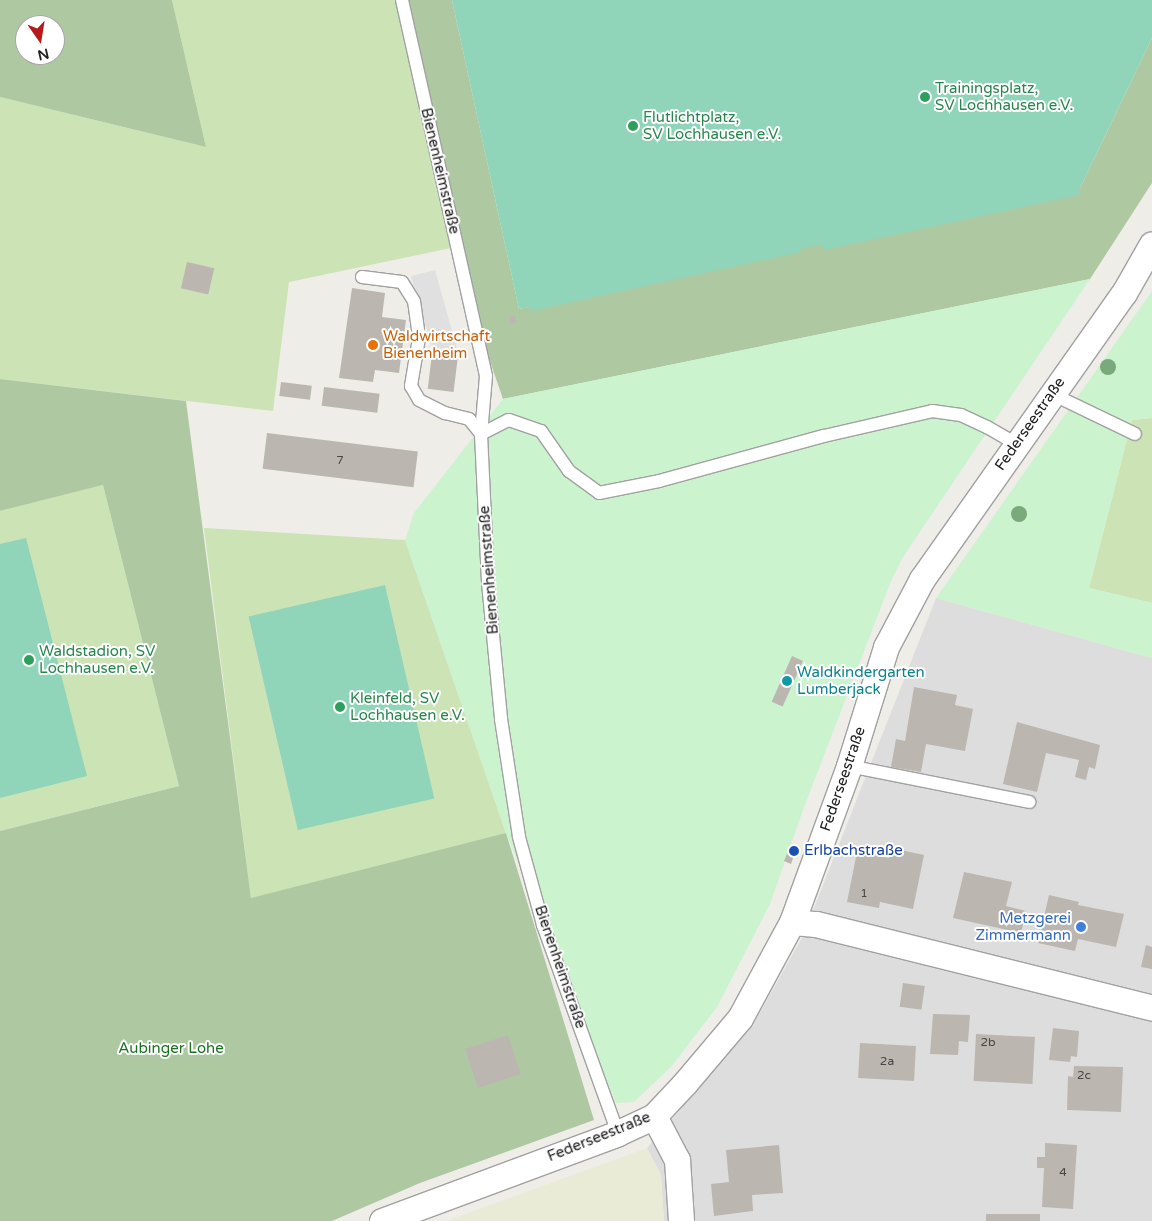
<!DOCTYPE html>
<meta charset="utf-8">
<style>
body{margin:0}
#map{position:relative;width:1152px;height:1221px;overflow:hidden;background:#efede8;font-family:"Varela Round",sans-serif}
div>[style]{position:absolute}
.residential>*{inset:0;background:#dedddd}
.farmland>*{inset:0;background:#eaebd6}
.grass>*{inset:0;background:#cce3b5}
.forest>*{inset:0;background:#aec9a2}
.park>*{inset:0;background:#cbf3ce}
.pitch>*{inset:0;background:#90d4b9;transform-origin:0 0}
.parking>*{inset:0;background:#e0e0e0}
.building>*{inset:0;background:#bcb6b1;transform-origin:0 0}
.roads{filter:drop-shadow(1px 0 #a1a1a1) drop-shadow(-1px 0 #a1a1a1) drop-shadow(0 1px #a1a1a1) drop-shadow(0 -1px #a1a1a1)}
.lane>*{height:12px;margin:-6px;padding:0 6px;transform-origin:6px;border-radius:6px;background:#fff}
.street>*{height:25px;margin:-12.5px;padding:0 12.5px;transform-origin:12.5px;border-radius:12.5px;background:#fff}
.trees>*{width:16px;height:16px;margin:-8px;border-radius:50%;background:#7aa97b}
.dots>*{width:14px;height:14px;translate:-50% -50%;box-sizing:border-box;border:2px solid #fff;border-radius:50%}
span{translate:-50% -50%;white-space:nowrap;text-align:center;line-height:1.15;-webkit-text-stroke:4px #fff;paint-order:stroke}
.number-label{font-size:12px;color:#474644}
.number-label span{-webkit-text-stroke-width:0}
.leisure-label{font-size:15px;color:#27864d}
.left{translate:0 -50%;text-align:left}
.street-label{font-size:15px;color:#202020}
.food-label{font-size:15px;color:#c56008}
.culture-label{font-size:15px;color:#0d838f}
.transit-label{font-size:15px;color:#164399}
.shop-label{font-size:15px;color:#366cbe}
.right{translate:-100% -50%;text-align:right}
.park-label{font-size:15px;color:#1a7221}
.north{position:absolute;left:15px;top:15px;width:50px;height:50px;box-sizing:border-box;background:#fff;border:1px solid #a6a6a6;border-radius:50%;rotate:167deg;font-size:14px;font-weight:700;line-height:20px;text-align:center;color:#202020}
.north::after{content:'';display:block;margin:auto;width:18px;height:22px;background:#b61a1c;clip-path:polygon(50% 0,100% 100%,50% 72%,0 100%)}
</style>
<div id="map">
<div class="residential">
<i style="clip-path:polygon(936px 598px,1152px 658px,1152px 1221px,664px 1221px,661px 1175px,647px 1148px,753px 1025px,803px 936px)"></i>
</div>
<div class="farmland">
<i style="clip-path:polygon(647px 1148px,661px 1175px,664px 1221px,446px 1221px)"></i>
</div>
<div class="grass">
<i style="clip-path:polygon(172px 0,396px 0,451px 248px,289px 282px,273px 411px,0 379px,0 97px,206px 147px)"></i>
<i style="clip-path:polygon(1152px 418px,1152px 603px,1089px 588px,1132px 420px)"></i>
<i style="clip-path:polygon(103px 485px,179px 786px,0 831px,0 511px)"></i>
<i style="clip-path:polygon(204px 528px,405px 540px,506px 833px,359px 880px,251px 898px)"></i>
</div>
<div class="forest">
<i style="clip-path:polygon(evenodd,0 0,172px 0,206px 147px,0 97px,0 0,25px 25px,55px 25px,55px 55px,25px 55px,25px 25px)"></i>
<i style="clip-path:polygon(396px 0,452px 0,519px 309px,1080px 188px,1152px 38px,1152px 183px,1090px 279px,503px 399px,451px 248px)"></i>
<i style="clip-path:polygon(0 379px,186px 401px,251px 898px,506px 833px,594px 1120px,420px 1183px,332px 1221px,0 1221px,0 831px,179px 786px,103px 485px,0 511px)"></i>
</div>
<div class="park">
<i style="clip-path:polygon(1090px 279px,903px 557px,891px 581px,803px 810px,770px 904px,717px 1007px,671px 1067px,634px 1102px,616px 1103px,506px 833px,405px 540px,414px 513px,503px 399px)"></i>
<i style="clip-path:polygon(1152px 291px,1152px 418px,1132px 420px,1089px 588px,1152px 603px,1152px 658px,936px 598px)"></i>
</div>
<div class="pitch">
<i style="clip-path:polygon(452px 0,1152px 0,1152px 38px,1080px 188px,1078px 189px,1079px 195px,824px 250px,822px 244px,800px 249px,801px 252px,532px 311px,530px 307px,519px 309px)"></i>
<i style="clip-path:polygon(26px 538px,87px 776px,0 798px,0 544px)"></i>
<i style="left:385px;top:585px;width:219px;height:140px;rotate:77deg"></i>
</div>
<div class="parking">
<i style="clip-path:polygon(435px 270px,458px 353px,433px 350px,411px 276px)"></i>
</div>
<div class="building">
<i style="left:187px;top:262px;width:28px;height:27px;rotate:13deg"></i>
<i style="clip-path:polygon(352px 288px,385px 293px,382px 317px,406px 320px,399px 373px,375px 370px,373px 382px,339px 378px)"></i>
<i style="left:515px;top:316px;width:7px;height:6px;rotate:82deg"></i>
<i style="left:432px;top:354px;width:26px;height:35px;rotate:7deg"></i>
<i style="left:281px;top:382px;width:31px;height:14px;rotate:7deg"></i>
<i style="left:324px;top:387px;width:56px;height:19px;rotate:7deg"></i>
<i style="left:267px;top:433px;width:152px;height:36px;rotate:7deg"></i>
<i style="left:792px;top:656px;width:12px;height:50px;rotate:24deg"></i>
<i style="clip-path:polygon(914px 687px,957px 695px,955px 705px,973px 709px,965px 751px,926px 744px,921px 772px,891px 767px,896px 739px,905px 741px)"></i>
<i style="clip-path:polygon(1017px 722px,1100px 745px,1095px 769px,1089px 767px,1086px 780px,1075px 777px,1079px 760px,1046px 753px,1037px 792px,1003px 784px)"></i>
<i style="clip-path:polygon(791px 845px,797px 847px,791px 864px,784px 861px)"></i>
<i style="clip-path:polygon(891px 848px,924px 855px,913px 909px,880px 902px,879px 908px,847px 902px,857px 852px,889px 858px)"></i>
<i style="clip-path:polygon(964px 872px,1012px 882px,1006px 906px,1026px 911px,1021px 933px,953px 918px)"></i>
<i style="clip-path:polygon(1049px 895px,1079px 902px,1078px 905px,1124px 914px,1116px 947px,1078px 939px,1075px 951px,1038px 943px)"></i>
<i style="clip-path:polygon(1146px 945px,1152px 947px,1152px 969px,1141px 967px)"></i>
<i style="left:903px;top:983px;width:22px;height:24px;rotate:8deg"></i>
<i style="clip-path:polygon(933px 1014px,970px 1015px,968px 1042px,959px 1041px,958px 1055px,930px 1054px)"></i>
<i style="clip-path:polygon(1053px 1028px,1079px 1031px,1077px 1057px,1071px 1056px,1070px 1062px,1049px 1060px)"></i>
<i style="left:976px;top:1034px;width:59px;height:47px;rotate:3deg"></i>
<i style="left:508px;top:1035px;width:41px;height:45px;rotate:72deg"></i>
<i style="left:860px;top:1043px;width:56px;height:35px;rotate:3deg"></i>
<i style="clip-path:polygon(1074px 1066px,1123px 1067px,1121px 1112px,1067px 1110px,1068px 1076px,1073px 1077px)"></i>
<i style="clip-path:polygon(1045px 1143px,1077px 1145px,1073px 1209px,1042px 1207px,1044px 1168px,1037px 1168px,1037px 1157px,1045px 1157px)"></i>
<i style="clip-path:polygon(779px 1145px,783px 1193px,752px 1195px,753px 1211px,714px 1216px,711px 1184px,729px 1182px,726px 1150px)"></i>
<i style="left:986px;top:1214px;width:54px;height:7px"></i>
</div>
<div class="roads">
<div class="lane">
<i style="left:402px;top:0;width:385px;rotate:77.4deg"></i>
<i style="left:486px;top:376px;width:58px;rotate:94.9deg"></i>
<i style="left:481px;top:434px;width:149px;rotate:87.3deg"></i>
<i style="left:488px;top:583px;width:137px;rotate:84.5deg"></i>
<i style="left:501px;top:719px;width:119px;rotate:81.3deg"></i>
<i style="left:519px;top:837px;width:91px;rotate:74.7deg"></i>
<i style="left:543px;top:925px;width:221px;rotate:70.2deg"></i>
<i style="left:362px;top:277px;width:40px;rotate:7.1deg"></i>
<i style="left:402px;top:282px;width:22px;rotate:58deg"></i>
<i style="left:414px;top:301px;width:37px;rotate:82deg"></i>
<i style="left:419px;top:338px;width:49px;rotate:99.5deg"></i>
<i style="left:411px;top:386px;width:16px;rotate:60deg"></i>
<i style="left:419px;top:400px;width:29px;rotate:27deg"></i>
<i style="left:445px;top:413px;width:25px;rotate:14deg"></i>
<i style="left:469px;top:419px;width:19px;rotate:51deg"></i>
<i style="left:1052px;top:394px;width:92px;rotate:25.7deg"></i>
<i style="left:481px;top:434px;width:31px;rotate:-27deg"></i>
<i style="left:509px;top:420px;width:34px;rotate:19deg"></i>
<i style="left:541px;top:431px;width:49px;rotate:55deg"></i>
<i style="left:569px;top:471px;width:37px;rotate:36deg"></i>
<i style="left:599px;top:493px;width:61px;rotate:-11.3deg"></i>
<i style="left:659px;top:481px;width:171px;rotate:-15.3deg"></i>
<i style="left:824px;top:436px;width:111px;rotate:-13deg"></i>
<i style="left:932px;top:411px;width:29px;rotate:8deg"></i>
<i style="left:961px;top:415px;width:29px;rotate:25deg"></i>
<i style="left:987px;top:427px;width:34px;rotate:30deg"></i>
<i style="left:849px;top:766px;width:184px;rotate:11.3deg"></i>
</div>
<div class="street">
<i style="left:792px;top:922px;width:24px;rotate:5deg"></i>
<i style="left:816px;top:924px;width:346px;rotate:14deg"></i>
<i style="left:654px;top:1116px;width:50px;rotate:62.4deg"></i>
<i style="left:677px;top:1160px;width:61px;rotate:86.2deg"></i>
<i style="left:382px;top:1221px;width:252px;rotate:-20.4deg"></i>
<i style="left:618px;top:1133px;width:40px;rotate:-25deg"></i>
<i style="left:654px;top:1116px;width:45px;rotate:-46.8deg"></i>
<i style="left:685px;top:1083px;width:85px;rotate:-49.8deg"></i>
<i style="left:740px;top:1018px;width:109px;rotate:-61.6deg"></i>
<i style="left:792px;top:922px;width:166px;rotate:-69.9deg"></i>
<i style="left:849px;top:766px;width:125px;rotate:-72.7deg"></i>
<i style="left:886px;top:647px;width:77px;rotate:-62.1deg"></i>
<i style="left:922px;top:579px;width:350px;rotate:-54.8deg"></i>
<i style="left:1124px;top:293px;width:56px;rotate:-60.3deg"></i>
</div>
</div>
<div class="trees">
<i style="left:1108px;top:367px"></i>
<i style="left:1019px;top:514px"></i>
</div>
<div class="dots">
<i style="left:925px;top:97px;background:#2e9e5b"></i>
<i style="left:633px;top:126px;background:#2e9e5b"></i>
<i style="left:373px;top:345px;background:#e8710a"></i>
<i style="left:29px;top:660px;background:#2e9e5b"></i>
<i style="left:787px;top:681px;background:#0f9aa8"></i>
<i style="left:340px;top:707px;background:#2e9e5b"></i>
<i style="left:794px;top:851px;background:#1a4fb4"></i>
<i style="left:1081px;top:927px;background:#3f7fe0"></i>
</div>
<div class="number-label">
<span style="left:340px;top:461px">7</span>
<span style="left:864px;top:894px">1</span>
<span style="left:988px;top:1043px">2b</span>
<span style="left:887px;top:1062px">2a</span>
<span style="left:1084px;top:1076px">2c</span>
<span style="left:1063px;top:1173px">4</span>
</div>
<div class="leisure-label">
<span class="left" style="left:935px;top:97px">Trainingsplatz,<br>SV Lochhausen e.V.</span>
<span class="left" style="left:643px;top:126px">Flutlichtplatz,<br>SV Lochhausen e.V.</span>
<span class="left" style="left:39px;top:660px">Waldstadion, SV<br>Lochhausen e.V.</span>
<span class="left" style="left:350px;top:707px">Kleinfeld, SV<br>Lochhausen e.V.</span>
</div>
<div class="street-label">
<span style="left:440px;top:171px;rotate:77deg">Bienenheimstraße</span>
<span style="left:1030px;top:424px;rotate:-55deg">Federseestraße</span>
<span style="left:489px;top:570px;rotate:-94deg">Bienenheimstraße</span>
<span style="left:843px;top:779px;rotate:-71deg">Federseestraße</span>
<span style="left:560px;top:967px;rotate:71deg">Bienenheimstraße</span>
<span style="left:599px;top:1137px;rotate:-22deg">Federseestraße</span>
</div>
<div class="food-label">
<span class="left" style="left:383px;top:345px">Waldwirtschaft<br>Bienenheim</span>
</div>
<div class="culture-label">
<span class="left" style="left:797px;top:681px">Waldkindergarten<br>Lumberjack</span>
</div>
<div class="transit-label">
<span class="left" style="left:804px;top:851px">Erlbachstraße</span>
</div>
<div class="shop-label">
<span class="right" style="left:1071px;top:927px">Metzgerei<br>Zimmermann</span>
</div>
<div class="park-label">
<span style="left:171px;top:1049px">Aubinger Lohe</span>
</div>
<div class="north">N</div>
</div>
